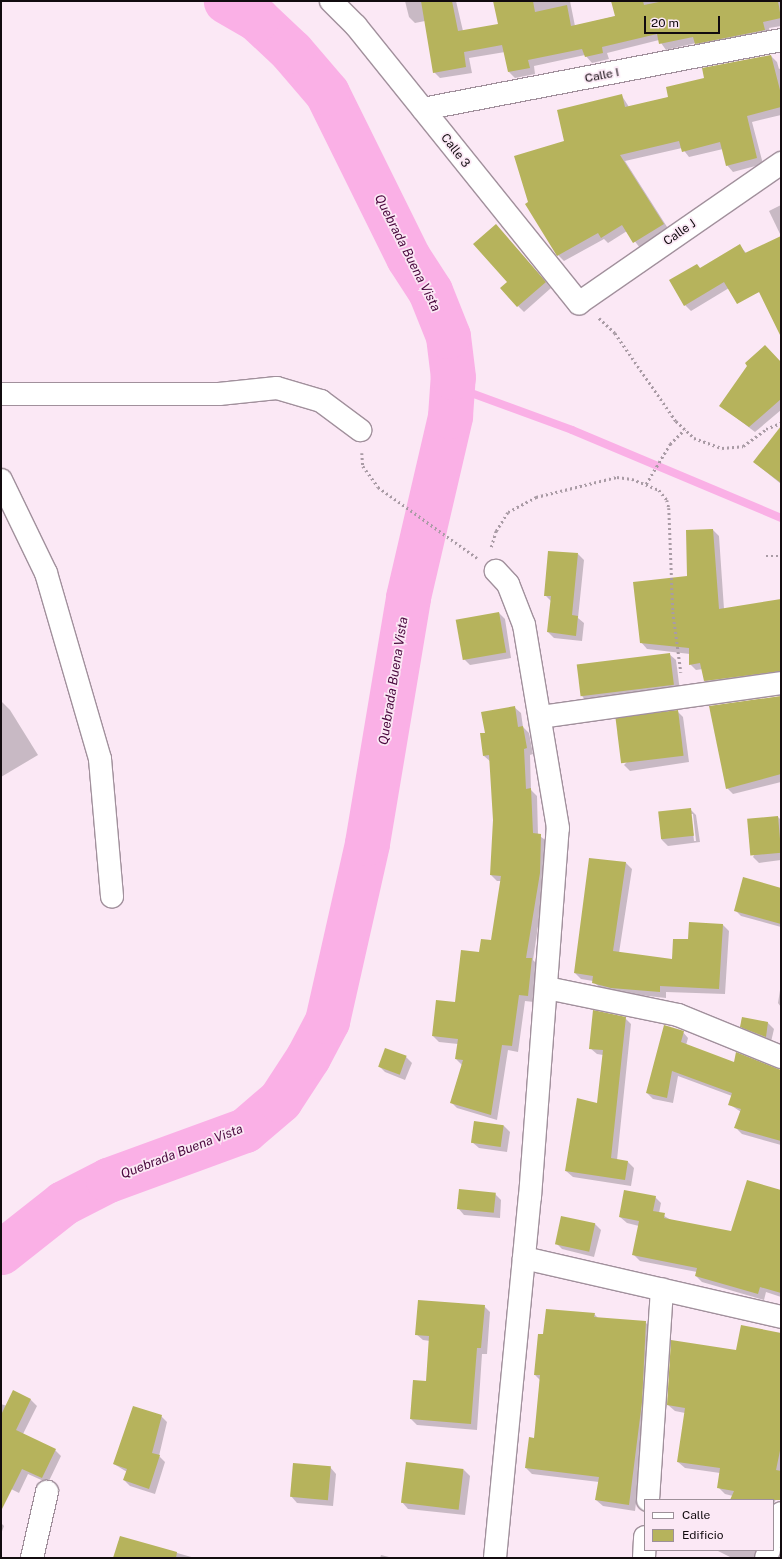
<!DOCTYPE html>
<style>
body{margin:0}
#map{position:relative;width:782px;height:1559px;overflow:hidden;background:#fbe8f5;font-family:"Public Sans",sans-serif}
div>[style]{position:absolute}
.shadow>*{inset:0;background:#0003}
.stream>*{height:8px;margin:-4px;padding:0 4px;transform-origin:4px;border-radius:4px;background:#fab0e6}
.river>*{height:45px;margin:-22.5px;padding:0 22.5px;transform-origin:22.5px;border-radius:22.5px;background:#fab0e6}
.building>*{inset:0;background:#b6b35c;transform-origin:0 0}
.path>*{height:2.5px;margin-top:-1.25px;transform-origin:0;background:repeating-linear-gradient(90deg,#a99ba5 0 2px,transparent 0 5px)}
.roads{filter:drop-shadow(1px 0 #a1909c) drop-shadow(-1px 0 #a1909c) drop-shadow(0 1px #a1909c) drop-shadow(0 -1px #a1909c)}
.minor>*{height:22px;margin:-11px;padding:0 11px;transform-origin:11px;border-radius:11px;background:#fff}
span{translate:-50% -50%;white-space:nowrap;text-align:center;line-height:1.15;-webkit-text-stroke:3.5px #fbe8f5;paint-order:stroke}
.street-label{font-size:12px;color:#110b0f}
.water-label{font-size:13px;color:#48073c;font-style:italic}
.frame{position:absolute;inset:0;border:2px solid #110b0f;pointer-events:none}
.legend{position:absolute;left:644px;top:1499px;width:130px;height:52px;box-sizing:border-box;background:#fbe8f5;border:1px solid #9d9099;margin:0;padding:5px 7px;list-style:none;font-size:12px;color:#110b0f}
.legend li{display:flex;align-items:center;gap:8px;height:20px}
.legend b{width:20px;border:1px solid #9d9099}
.scale{position:absolute;left:644px;top:16px;width:76px;height:18px;box-sizing:border-box;border:2px solid #110b0f;border-top:0;padding-left:5px;font-size:12px;line-height:14px;white-space:nowrap;color:#110b0f;-webkit-text-stroke:3px #fbe8f5;paint-order:stroke}
</style>
<div id="map">
<div class="shadow">
<i style="clip-path:polygon(405px 1px,456px 1px,463px 31px,499px 25px,494px 1px,570px 1px,575px 26px,616px 16px,612px 1px,781px 1px,781px 26px,769px 28px,771px 36px,702px 49px,696px 43px,666px 50px,659px 40px,607px 53px,609px 59px,592px 63px,585px 55px,534px 66px,535px 74px,515px 78px,509px 72px,505px 52px,469px 58px,472px 73px,440px 78px,434px 72px,425px 21px,415px 23px,409px 17px)"></i>
<i style="clip-path:polygon(771px 56px,777px 62px,779px 69px,781px 68px,781px 115px,752px 122px,763px 164px,733px 172px,727px 165px,723px 149px,689px 157px,682px 148px,625px 161px,669px 230px,640px 248px,627px 231px,608px 243px,604px 239px,564px 261px,558px 255px,529px 202px,565px 142px,622px 96px,629px 107px,670px 97px,705px 79px)"></i>
<i style="clip-path:polygon(781px 205px,781px 236px,769px 211px)"></i>
<i style="clip-path:polygon(496px 225px,551px 288px,524px 312px,518px 306px,508px 282px)"></i>
<i style="clip-path:polygon(781px 237px,781px 282px,739px 301px,729px 288px,691px 311px,685px 305px,700px 269px,740px 246px,747px 254px)"></i>
<i style="clip-path:polygon(781px 363px,781px 410px,755px 432px,721px 406px)"></i>
<i style="clip-path:polygon(781px 436px,781px 484px,754px 462px)"></i>
<i style="clip-path:polygon(713px 530px,719px 536px,724px 609px,781px 600px,781px 677px,711px 687px,705px 681px,703px 669px,696px 670px,690px 664px,690px 654px,647px 649px,641px 642px,689px 577px,687px 531px)"></i>
<i style="clip-path:polygon(578px 554px,584px 560px,578px 618px,584px 623px,582px 641px,554px 638px,548px 632px,551px 601px,545px 595px)"></i>
<i style="clip-path:polygon(499px 613px,505px 619px,511px 658px,470px 665px,464px 659px)"></i>
<i style="clip-path:polygon(669px 654px,676px 660px,680px 691px,588px 703px,582px 696px)"></i>
<i style="clip-path:polygon(781px 697px,781px 782px,733px 794px,727px 788px)"></i>
<i style="clip-path:polygon(1px 701px,10px 710px,38px 755px,1px 777px)"></i>
<i style="clip-path:polygon(514px 707px,521px 713px,523px 727px,529px 733px,533px 754px,530px 755px,531px 790px,537px 796px,538px 835px,547px 841px,545px 879px,533px 960px,538px 965px,534px 1002px,525px 1001px,518px 1052px,508px 1050px,497px 1120px,457px 1108px,451px 1102px,462px 1065px,456px 1059px,458px 1044px,439px 1042px,433px 1036px,437px 1001px,456px 1003px,480px 953px,492px 941px,501px 881px,497px 881px,491px 875px,494px 820px,491px 762px,484px 756px,486px 734px)"></i>
<i style="clip-path:polygon(677px 711px,683px 717px,689px 762px,630px 771px,624px 765px)"></i>
<i style="clip-path:polygon(evenodd,690px 809px,696px 815px,700px 842px,668px 846px,662px 840px,659px 813px,690px 809px,691px 814px,693px 814px,696px 841px,694px 841px,691px 814px)"></i>
<i style="clip-path:polygon(778px 817px,781px 820px,781px 860px,759px 863px,753px 857px)"></i>
<i style="clip-path:polygon(590px 859px,626px 863px,632px 869px,619px 953px,673px 960px,689px 940px,723px 925px,729px 931px,725px 994px,666px 992px,666px 998px,603px 991px,593px 981px,581px 979px,575px 973px)"></i>
<i style="clip-path:polygon(781px 889px,781px 927px,741px 916px,735px 910px)"></i>
<i style="clip-path:polygon(781px 984px,781px 1007px,778px 1003px)"></i>
<i style="clip-path:polygon(625px 1018px,631px 1024px,617px 1160px,628px 1162px,634px 1168px,631px 1186px,573px 1177px,566px 1171px,598px 1104px,603px 1055px,597px 1054px,590px 1048px)"></i>
<i style="clip-path:polygon(742px 1018px,768px 1023px,774px 1029px,771px 1042px,747px 1033px,741px 1026px)"></i>
<i style="clip-path:polygon(682px 1031px,688px 1038px,685px 1049px,781px 1080px,781px 1145px,742px 1134px,736px 1128px,741px 1112px,729px 1104px,732px 1096px,678px 1076px,673px 1103px,653px 1099px,647px 1093px)"></i>
<i style="clip-path:polygon(406px 1057px,412px 1063px,405px 1080px,385px 1072px,379px 1066px)"></i>
<i style="clip-path:polygon(475px 1122px,504px 1126px,510px 1132px,507px 1152px,479px 1148px,472px 1142px)"></i>
<i style="clip-path:polygon(781px 1192px,781px 1297px,766px 1292px,764px 1300px,702px 1282px,696px 1276px,697px 1272px,640px 1261px,634px 1255px,639px 1226px,627px 1223px,620px 1217px,655px 1197px,661px 1203px,659px 1213px,671px 1220px,732px 1233px)"></i>
<i style="clip-path:polygon(495px 1194px,501px 1200px,500px 1218px,464px 1215px,458px 1208px)"></i>
<i style="clip-path:polygon(595px 1224px,601px 1230px,594px 1257px,562px 1249px,556px 1243px)"></i>
<i style="clip-path:polygon(484px 1306px,490px 1312px,487px 1354px,482px 1354px,477px 1430px,417px 1425px,411px 1419px,427px 1382px,430px 1341px,423px 1340px,416px 1334px)"></i>
<i style="clip-path:polygon(594px 1314px,598px 1318px,645px 1322px,651px 1328px,645px 1428px,635px 1511px,603px 1506px,596px 1500px,599px 1482px,532px 1474px,526px 1468px,535px 1439px,540px 1380px,535px 1375px,544px 1335px)"></i>
<i style="clip-path:polygon(781px 1350px,781px 1470px,778px 1485px,781px 1487px,773px 1506px,773px 1500px,731px 1500px,733px 1496px,725px 1494px,718px 1487px,720px 1473px,685px 1468px,678px 1462px,685px 1413px,675px 1411px,668px 1405px,737px 1352px)"></i>
<i style="clip-path:polygon(14px 1392px,31px 1400px,37px 1406px,23px 1434px,55px 1450px,61px 1456px,48px 1483px,28px 1474px,19px 1493px,1px 1484px,1px 1404px,7px 1406px)"></i>
<i style="clip-path:polygon(161px 1416px,167px 1422px,159px 1456px,165px 1462px,155px 1494px,130px 1486px,124px 1480px,127px 1472px,114px 1464px)"></i>
<i style="clip-path:polygon(330px 1467px,336px 1474px,333px 1506px,297px 1503px,291px 1496px)"></i>
<i style="clip-path:polygon(464px 1470px,470px 1476px,465px 1515px,408px 1509px,402px 1502px)"></i>
<i style="clip-path:polygon(1px 1523px,4px 1526px,1px 1534px)"></i>
<i style="clip-path:polygon(120px 1537px,195px 1558px,114px 1558px)"></i>
<i style="clip-path:polygon(716px 1550px,764px 1550px,762px 1558px,732px 1558px)"></i>
<i style="clip-path:polygon(381px 1555px,393px 1558px,380px 1558px)"></i>
</div>
<div class="stream">
<i style="left:452px;top:386px;width:128px;rotate:20.1deg"></i>
<i style="left:572px;top:430px;width:227px;rotate:22.8deg"></i>
</div>
<div class="river">
<i style="left:1px;top:1252px;width:79px;rotate:-38.3deg"></i>
<i style="left:63px;top:1203px;width:51px;rotate:-27.1deg"></i>
<i style="left:108px;top:1180px;width:146px;rotate:-20.1deg"></i>
<i style="left:245px;top:1130px;width:46px;rotate:-40.6deg"></i>
<i style="left:280px;top:1100px;width:51px;rotate:-56.9deg"></i>
<i style="left:308px;top:1057px;width:41px;rotate:-62.2deg"></i>
<i style="left:327px;top:1021px;width:182px;rotate:-77.3deg"></i>
<i style="left:367px;top:843px;width:249px;rotate:-80.5deg"></i>
<i style="left:408px;top:597px;width:186px;rotate:-76.9deg"></i>
<i style="left:450px;top:416px;width:39px;rotate:-86deg"></i>
<i style="left:453px;top:377px;width:41px;rotate:-97deg"></i>
<i style="left:448px;top:336px;width:48px;rotate:-111.8deg"></i>
<i style="left:430px;top:291px;width:40px;rotate:-122.9deg"></i>
<i style="left:408px;top:257px;width:183px;rotate:-116.3deg"></i>
<i style="left:327px;top:93px;width:55px;rotate:-130.6deg"></i>
<i style="left:291px;top:51px;width:47px;rotate:-136.7deg"></i>
<i style="left:257px;top:19px;width:36px;rotate:-150deg"></i>
</div>
<div class="building">
<i style="clip-path:polygon(421px 1px,452px 1px,458px 31px,498px 24px,493px 1px,533px 1px,535px 12px,567px 5px,571px 26px,615px 16px,611px 1px,643px 1px,644px 5px,664px 1px,778px 1px,781px 18px,763px 22px,765px 30px,695px 44px,693px 37px,659px 44px,657px 34px,602px 47px,603px 53px,585px 57px,582px 49px,528px 60px,530px 68px,508px 72px,502px 45px,464px 52px,466px 67px,433px 73px)"></i>
<i style="clip-path:polygon(771px 55px,781px 94px,781px 107px,747px 116px,757px 158px,726px 166px,720px 142px,682px 152px,679px 141px,620px 155px,664px 224px,633px 243px,622px 225px,601px 238px,598px 233px,557px 256px,525px 204px,528px 202px,514px 156px,564px 141px,557px 110px,622px 94px,625px 107px,668px 97px,666px 87px,704px 78px,702px 68px)"></i>
<i style="clip-path:polygon(496px 224px,546px 282px,517px 307px,500px 288px,507px 282px,473px 244px)"></i>
<i style="clip-path:polygon(781px 236px,781px 337px,759px 292px,737px 304px,724px 282px,684px 306px,669px 280px,697px 264px,700px 268px,740px 244px,745px 253px)"></i>
<i style="clip-path:polygon(765px 345px,781px 362px,781px 399px,749px 427px,719px 406px,747px 366px,745px 363px)"></i>
<i style="clip-path:polygon(781px 426px,781px 483px,753px 462px)"></i>
<i style="clip-path:polygon(713px 529px,719px 609px,781px 599px,781px 671px,704px 681px,700px 663px,689px 665px,689px 648px,640px 643px,633px 582px,687px 576px,686px 530px)"></i>
<i style="clip-path:polygon(548px 551px,578px 553px,572px 615px,578px 616px,576px 636px,547px 632px,551px 596px,544px 596px)"></i>
<i style="left:499px;top:612px;width:41px;height:44px;rotate:80deg"></i>
<i style="left:670px;top:653px;width:32px;height:94px;rotate:83deg"></i>
<i style="clip-path:polygon(781px 696px,781px 774px,726px 789px,709px 706px)"></i>
<i style="clip-path:polygon(515px 706px,518px 727px,523px 726px,527px 748px,524px 749px,526px 789px,531px 788px,533px 833px,541px 834px,540px 873px,526px 958px,532px 958px,528px 996px,519px 995px,512px 1046px,502px 1045px,491px 1115px,450px 1103px,463px 1060px,455px 1059px,458px 1039px,432px 1036px,436px 1000px,455px 1002px,461px 950px,479px 952px,481px 939px,491px 940px,501px 876px,490px 875px,493px 820px,489px 755px,483px 756px,480px 733px,485px 733px,481px 712px)"></i>
<i style="left:678px;top:710px;width:46px;height:63px;rotate:83deg"></i>
<i style="left:691px;top:808px;width:28px;height:33px;rotate:84deg"></i>
<i style="left:778px;top:816px;width:37px;height:31px;rotate:85deg"></i>
<i style="clip-path:polygon(589px 858px,626px 862px,613px 951px,672px 959px,673px 939px,688px 939px,689px 922px,723px 924px,719px 989px,660px 986px,660px 992px,611px 988px,592px 983px,593px 976px,574px 973px)"></i>
<i style="clip-path:polygon(743px 877px,781px 888px,781px 924px,734px 911px)"></i>
<i style="clip-path:polygon(593px 1010px,626px 1017px,611px 1158px,628px 1161px,625px 1180px,565px 1171px,577px 1098px,597px 1103px,603px 1050px,589px 1049px)"></i>
<i style="clip-path:polygon(742px 1017px,768px 1022px,766px 1037px,740px 1027px)"></i>
<i style="clip-path:polygon(664px 1025px,684px 1031px,681px 1042px,734px 1062px,736px 1052px,781px 1070px,781px 1141px,734px 1128px,741px 1109px,728px 1105px,732px 1093px,672px 1071px,667px 1098px,646px 1093px)"></i>
<i style="left:385px;top:1048px;width:23px;height:20px;rotate:20deg"></i>
<i style="left:474px;top:1121px;width:30px;height:22px;rotate:8deg"></i>
<i style="clip-path:polygon(747px 1180px,781px 1190px,781px 1293px,760px 1287px,758px 1294px,695px 1276px,697px 1268px,632px 1255px,639px 1221px,619px 1217px,624px 1190px,656px 1196px,653px 1211px,665px 1213px,664px 1218px,731px 1231px)"></i>
<i style="left:459px;top:1189px;width:37px;height:20px;rotate:6deg"></i>
<i style="left:561px;top:1216px;width:35px;height:29px;rotate:12deg"></i>
<i style="clip-path:polygon(418px 1300px,485px 1305px,481px 1348px,477px 1348px,471px 1424px,410px 1419px,413px 1380px,426px 1381px,429px 1336px,415px 1335px)"></i>
<i style="clip-path:polygon(546px 1309px,595px 1313px,594px 1317px,646px 1321px,642px 1402px,629px 1505px,595px 1500px,599px 1477px,525px 1468px,529px 1437px,534px 1438px,540px 1375px,534px 1375px,538px 1334px,543px 1334px)"></i>
<i style="clip-path:polygon(741px 1325px,781px 1333px,781px 1446px,776px 1470px,781px 1471px,781px 1500px,730px 1500px,734px 1491px,717px 1488px,720px 1468px,677px 1462px,685px 1408px,667px 1405px,671px 1340px,736px 1350px)"></i>
<i style="clip-path:polygon(13px 1390px,31px 1399px,16px 1430px,56px 1449px,42px 1478px,22px 1469px,1px 1511px,1px 1415px)"></i>
<i style="clip-path:polygon(133px 1406px,162px 1415px,152px 1453px,160px 1455px,149px 1489px,123px 1480px,127px 1469px,113px 1464px)"></i>
<i style="left:406px;top:1462px;width:58px;height:41px;rotate:7deg"></i>
<i style="left:293px;top:1463px;width:38px;height:34px;rotate:5deg"></i>
<i style="clip-path:polygon(120px 1536px,177px 1552px,176px 1558px,113px 1558px)"></i>
</div>
<div class="path">
<i style="left:599px;top:318px;width:22px;rotate:43deg"></i>
<i style="left:615px;top:333px;width:107px;rotate:55.3deg"></i>
<i style="left:676px;top:421px;width:25px;rotate:43deg"></i>
<i style="left:694px;top:438px;width:30px;rotate:20deg"></i>
<i style="left:722px;top:448px;width:21px;rotate:-5deg"></i>
<i style="left:743px;top:446px;width:29px;rotate:-36deg"></i>
<i style="left:766px;top:429px;width:16px;rotate:-22deg"></i>
<i style="left:362px;top:453px;width:13px;rotate:86deg"></i>
<i style="left:363px;top:466px;width:26px;rotate:54deg"></i>
<i style="left:378px;top:487px;width:122px;rotate:35.6deg"></i>
<i style="left:646px;top:484px;width:47px;rotate:-59deg"></i>
<i style="left:670px;top:444px;width:21px;rotate:-45deg"></i>
<i style="left:491px;top:547px;width:17px;rotate:-73deg"></i>
<i style="left:496px;top:531px;width:22px;rotate:-58deg"></i>
<i style="left:508px;top:512px;width:32px;rotate:-28deg"></i>
<i style="left:536px;top:497px;width:83px;rotate:-13.9deg"></i>
<i style="left:617px;top:477px;width:15px;rotate:8deg"></i>
<i style="left:632px;top:479px;width:29px;rotate:22deg"></i>
<i style="left:659px;top:490px;width:13px;rotate:51deg"></i>
<i style="left:667px;top:500px;width:8px;rotate:76deg"></i>
<i style="left:669px;top:508px;width:104px;rotate:87.8deg"></i>
<i style="left:673px;top:612px;width:61px;rotate:82.4deg"></i>
<i style="left:766px;top:556px;width:15px"></i>
</div>
<div class="roads">
<div class="minor">
<i style="left:331px;top:1px;width:35px;rotate:45deg"></i>
<i style="left:356px;top:26px;width:356px;rotate:51.2deg"></i>
<i style="left:579px;top:303px;width:246px;rotate:-34.7deg"></i>
<i style="left:423px;top:109px;width:365px;rotate:-10.9deg"></i>
<i style="left:1px;top:394px;width:218px"></i>
<i style="left:219px;top:394px;width:58px;rotate:-5.9deg"></i>
<i style="left:277px;top:388px;width:46px;rotate:16.5deg"></i>
<i style="left:321px;top:401px;width:49px;rotate:36.6deg"></i>
<i style="left:1px;top:480px;width:103px;rotate:64.2deg"></i>
<i style="left:46px;top:573px;width:194px;rotate:73.8deg"></i>
<i style="left:100px;top:759px;width:138px;rotate:85deg"></i>
<i style="left:540px;top:717px;width:243px;rotate:-8deg"></i>
<i style="left:547px;top:988px;width:134px;rotate:11.6deg"></i>
<i style="left:678px;top:1015px;width:111px;rotate:22.2deg"></i>
<i style="left:524px;top:1258px;width:264px;rotate:12.9deg"></i>
<i style="left:648px;top:1500px;width:211px;rotate:-86.2deg"></i>
<i style="left:773px;top:1538px;width:26px;rotate:-72deg"></i>
<i style="left:32px;top:1558px;width:68px;rotate:-77.2deg"></i>
<i style="left:495px;top:1558px;width:363px;rotate:-84.5deg"></i>
<i style="left:530px;top:1197px;width:370px;rotate:-85.7deg"></i>
<i style="left:558px;top:828px;width:206px;rotate:-99.5deg"></i>
<i style="left:524px;top:625px;width:44px;rotate:-111.3deg"></i>
<i style="left:508px;top:584px;width:18px;rotate:-133deg"></i>
<i style="left:644px;top:1558px;width:21px;rotate:-87deg"></i>
<i style="left:766px;top:1558px;width:9px;rotate:-69deg"></i>
</div>
</div>
<div class="street-label">
<span style="left:602px;top:76px;rotate:-11deg">Calle I</span>
<span style="left:455px;top:151px;rotate:52deg">Calle 3</span>
<span style="left:680px;top:233px;rotate:-35deg">Calle J</span>
</div>
<div class="water-label">
<span style="left:407px;top:253px;rotate:63deg">Quebrada Buena Vista</span>
<span style="left:394px;top:681px;rotate:-81deg">Quebrada Buena Vista</span>
<span style="left:182px;top:1152px;rotate:-21deg">Quebrada Buena Vista</span>
</div>
<div class="frame"></div>
<ul class="legend">
<li><b style="height:5px;background:#fff"></b>Calle</li>
<li><b style="height:11px;background:#b6b35c"></b>Edificio</li>
</ul>
<div class="scale">20 m</div>
</div>
